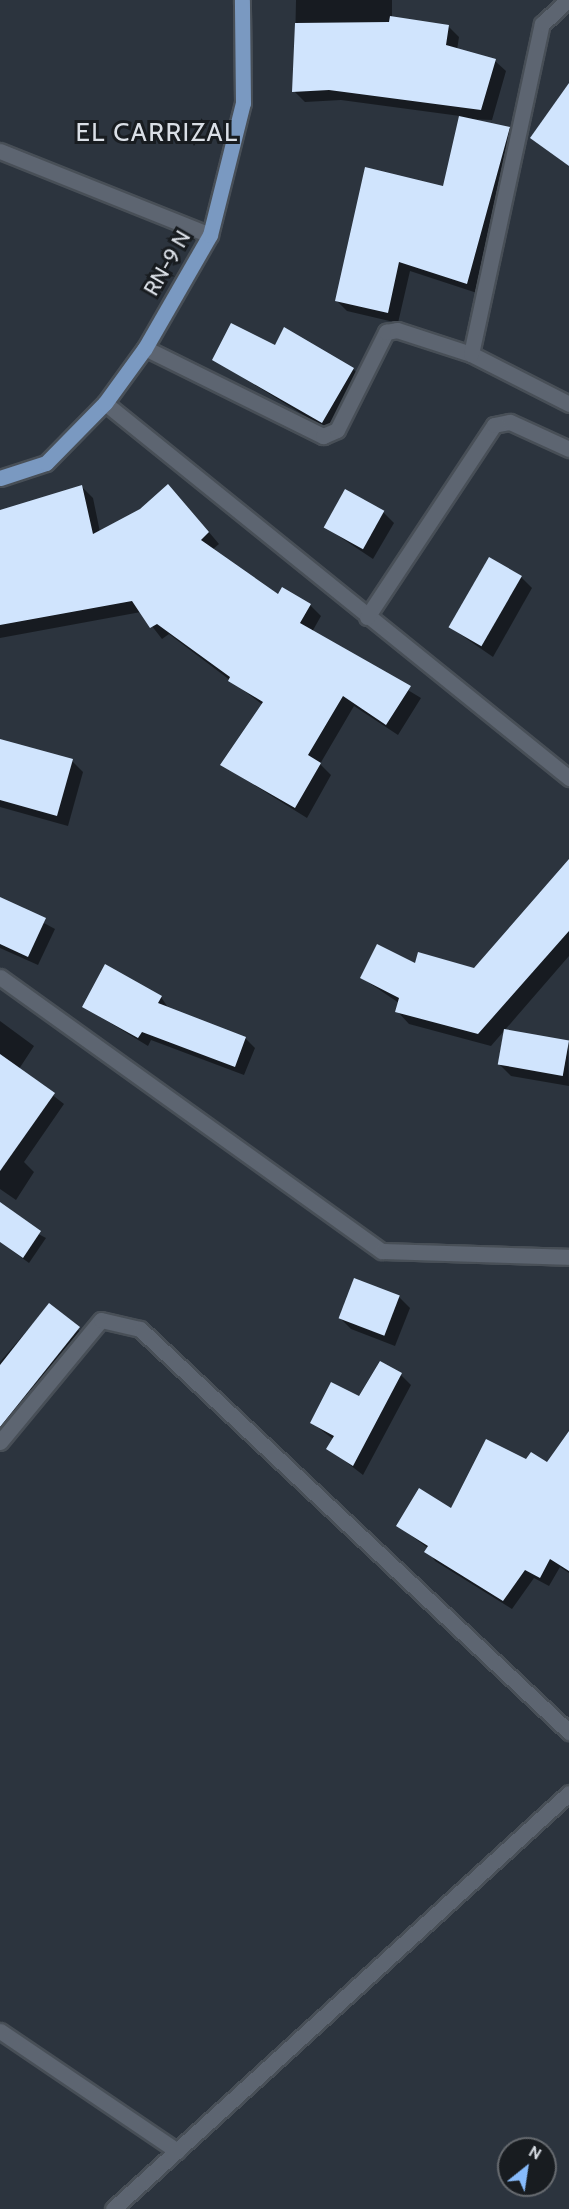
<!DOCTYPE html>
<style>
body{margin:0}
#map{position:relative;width:569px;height:2209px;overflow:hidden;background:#2c343e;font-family:Cabin,sans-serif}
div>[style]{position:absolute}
.shadow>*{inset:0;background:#0007}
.building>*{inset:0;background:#d0e4fd;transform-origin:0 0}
.roads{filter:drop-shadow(2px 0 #484f57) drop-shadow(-2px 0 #484f57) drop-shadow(0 2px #484f57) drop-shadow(0 -2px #484f57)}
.minor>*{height:15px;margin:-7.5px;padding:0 7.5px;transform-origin:7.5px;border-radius:7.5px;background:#5d6571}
.major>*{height:15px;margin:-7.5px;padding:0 7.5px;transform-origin:7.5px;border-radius:7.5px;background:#7a99c1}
span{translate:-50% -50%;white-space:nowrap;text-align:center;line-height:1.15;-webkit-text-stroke:6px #181c20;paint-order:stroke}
.street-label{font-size:22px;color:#dadfe6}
.quarter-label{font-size:26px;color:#dadfe6;letter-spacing:1.5px}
.north{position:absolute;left:497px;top:2137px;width:60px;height:60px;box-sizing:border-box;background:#181c20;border:2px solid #666a6f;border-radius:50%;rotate:30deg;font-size:16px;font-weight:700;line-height:24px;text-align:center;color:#dadfe6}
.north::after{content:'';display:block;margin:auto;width:21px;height:27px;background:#87bbfb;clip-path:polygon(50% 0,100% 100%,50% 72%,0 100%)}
</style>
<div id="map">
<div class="shadow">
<i style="clip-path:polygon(296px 0,392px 0,392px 18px,448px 26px,459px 37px,457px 50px,495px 61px,506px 71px,492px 120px,466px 119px,509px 128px,520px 139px,477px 293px,410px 271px,398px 323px,347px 311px,337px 301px,444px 187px,460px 116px,341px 100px,305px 102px,294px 91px)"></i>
<i style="clip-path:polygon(275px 347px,353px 369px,364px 380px,333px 433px,214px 360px)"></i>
<i style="clip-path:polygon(82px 487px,93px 498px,100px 532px,179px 497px,219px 544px,212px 550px,279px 597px,310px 605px,321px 616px,312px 632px,421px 698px,398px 735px,354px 706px,320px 764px,331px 775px,307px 818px,222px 765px,263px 705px,169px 634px,162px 639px,141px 612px,0 638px,0 512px)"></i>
<i style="clip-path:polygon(383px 512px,394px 523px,373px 559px,325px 527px)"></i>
<i style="clip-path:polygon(521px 577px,532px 588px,493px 657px,451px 628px)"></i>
<i style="clip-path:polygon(0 740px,72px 761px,83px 772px,68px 826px,0 807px)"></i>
<i style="clip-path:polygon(569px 862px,569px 956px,491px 1046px,409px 1024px,397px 1011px,399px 1003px,362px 978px,416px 965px,474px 969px)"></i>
<i style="clip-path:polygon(0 899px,55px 929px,38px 965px,0 948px)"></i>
<i style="clip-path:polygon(161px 997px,169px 1009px,245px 1038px,255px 1048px,244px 1075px,151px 1040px,148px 1046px,84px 1007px)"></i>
<i style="clip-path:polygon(0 1021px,34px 1046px,19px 1069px,64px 1104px,24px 1162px,34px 1172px,16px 1200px,0 1189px)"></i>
<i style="clip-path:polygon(568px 1042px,569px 1086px,511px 1076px,500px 1065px)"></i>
<i style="clip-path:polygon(0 1214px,46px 1238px,29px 1263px,0 1242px)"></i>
<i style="clip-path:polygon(399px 1297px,410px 1308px,395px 1346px,351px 1329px,340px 1318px)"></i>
<i style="clip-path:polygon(49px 1305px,90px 1340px,0 1445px,0 1362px)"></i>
<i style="clip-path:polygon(401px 1375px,411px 1385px,363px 1475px,328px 1448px,333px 1439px,312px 1423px)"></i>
<i style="clip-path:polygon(569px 1434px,569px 1573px,560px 1567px,549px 1586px,534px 1578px,512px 1609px,435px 1561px,428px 1548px,398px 1526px,452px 1510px,527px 1461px,548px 1464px)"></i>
</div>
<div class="building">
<i style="clip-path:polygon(390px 16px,449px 25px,446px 45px,496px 59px,481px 110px,329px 90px,292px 92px,295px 23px,389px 22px)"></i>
<i style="clip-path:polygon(569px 83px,569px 166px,530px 138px)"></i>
<i style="clip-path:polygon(459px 116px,510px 127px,467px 284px,399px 262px,388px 313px,335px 301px,365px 167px,443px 186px)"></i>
<i style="clip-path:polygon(231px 323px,275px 345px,284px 327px,354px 368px,322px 423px,212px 360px)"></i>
<i style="clip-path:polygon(168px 484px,209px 532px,201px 540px,278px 594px,282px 587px,311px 604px,300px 623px,411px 686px,386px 725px,343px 696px,308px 755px,321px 763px,295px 808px,220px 765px,263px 702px,228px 681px,230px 677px,157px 624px,150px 628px,132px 601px,0 625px,0 510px,82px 485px,93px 534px,140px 509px)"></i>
<i style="left:345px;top:489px;width:45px;height:44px;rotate:29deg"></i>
<i style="left:489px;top:557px;width:38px;height:81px;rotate:30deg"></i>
<i style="clip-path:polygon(0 739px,73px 759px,57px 816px,0 800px)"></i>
<i style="clip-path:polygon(569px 859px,569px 931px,478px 1034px,395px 1012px,399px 998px,360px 978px,377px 944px,415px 963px,418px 952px,474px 968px)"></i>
<i style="clip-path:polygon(0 897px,46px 918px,28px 957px,0 944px)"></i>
<i style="clip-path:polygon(105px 964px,162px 996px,158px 1003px,246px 1037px,235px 1067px,142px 1032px,138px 1038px,82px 1007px)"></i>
<i style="left:504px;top:1029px;width:66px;height:36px;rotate:10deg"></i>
<i style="clip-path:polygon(0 1054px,55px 1093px,0 1171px)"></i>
<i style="clip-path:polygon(0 1202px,41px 1231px,23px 1258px,0 1242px)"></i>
<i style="left:354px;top:1278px;width:49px;height:43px;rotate:21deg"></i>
<i style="clip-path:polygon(49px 1303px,80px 1327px,0 1427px,0 1365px)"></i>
<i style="clip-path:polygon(380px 1361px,402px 1373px,353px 1466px,326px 1449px,334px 1436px,310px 1423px,331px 1382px,359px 1396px)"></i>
<i style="clip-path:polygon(569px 1431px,569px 1571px,550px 1559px,540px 1578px,525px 1570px,503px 1601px,424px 1552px,428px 1546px,396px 1526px,419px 1488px,451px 1508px,486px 1439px,526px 1459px,531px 1452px,547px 1462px)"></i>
</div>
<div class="roads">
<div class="minor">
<i style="left:0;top:151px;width:226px;rotate:21.8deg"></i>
<i style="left:145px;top:348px;width:199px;rotate:26.3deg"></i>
<i style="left:323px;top:436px;width:15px;rotate:-23deg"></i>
<i style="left:337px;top:430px;width:110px;rotate:-63.4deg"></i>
<i style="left:386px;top:332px;width:11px;rotate:-10deg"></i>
<i style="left:397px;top:330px;width:78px;rotate:18deg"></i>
<i style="left:471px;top:354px;width:110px;rotate:27deg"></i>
<i style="left:471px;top:354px;width:338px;rotate:-77.9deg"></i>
<i style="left:542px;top:24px;width:35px;rotate:-43deg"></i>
<i style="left:105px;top:403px;width:597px;rotate:38.94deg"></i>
<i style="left:367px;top:617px;width:230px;rotate:-56.5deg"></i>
<i style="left:494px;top:425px;width:16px;rotate:-11deg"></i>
<i style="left:510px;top:422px;width:65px;rotate:24.6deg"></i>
<i style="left:0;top:977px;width:470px;rotate:35.7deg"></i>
<i style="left:382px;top:1251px;width:187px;rotate:1.8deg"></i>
<i style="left:0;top:1442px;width:158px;rotate:-50.4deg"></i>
<i style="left:101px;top:1320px;width:40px;rotate:13deg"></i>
<i style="left:140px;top:1329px;width:589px;rotate:43.21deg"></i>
<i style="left:0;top:2031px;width:214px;rotate:34.1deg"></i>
<i style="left:113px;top:2209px;width:617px;rotate:-42.37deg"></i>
</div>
<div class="major">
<i style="left:0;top:478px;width:48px;rotate:-18.1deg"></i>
<i style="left:46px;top:463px;width:84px;rotate:-45.5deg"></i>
<i style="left:105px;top:403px;width:68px;rotate:-54deg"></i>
<i style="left:145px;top:348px;width:130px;rotate:-60.1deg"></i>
<i style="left:210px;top:235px;width:136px;rotate:-76deg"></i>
<i style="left:243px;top:103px;width:103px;rotate:-90.6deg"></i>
</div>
</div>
<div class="street-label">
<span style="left:167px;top:263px;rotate:-60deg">RN-9 N</span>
</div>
<div class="quarter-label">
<span style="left:157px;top:133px">EL CARRIZAL</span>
</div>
<div class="north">N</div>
</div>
